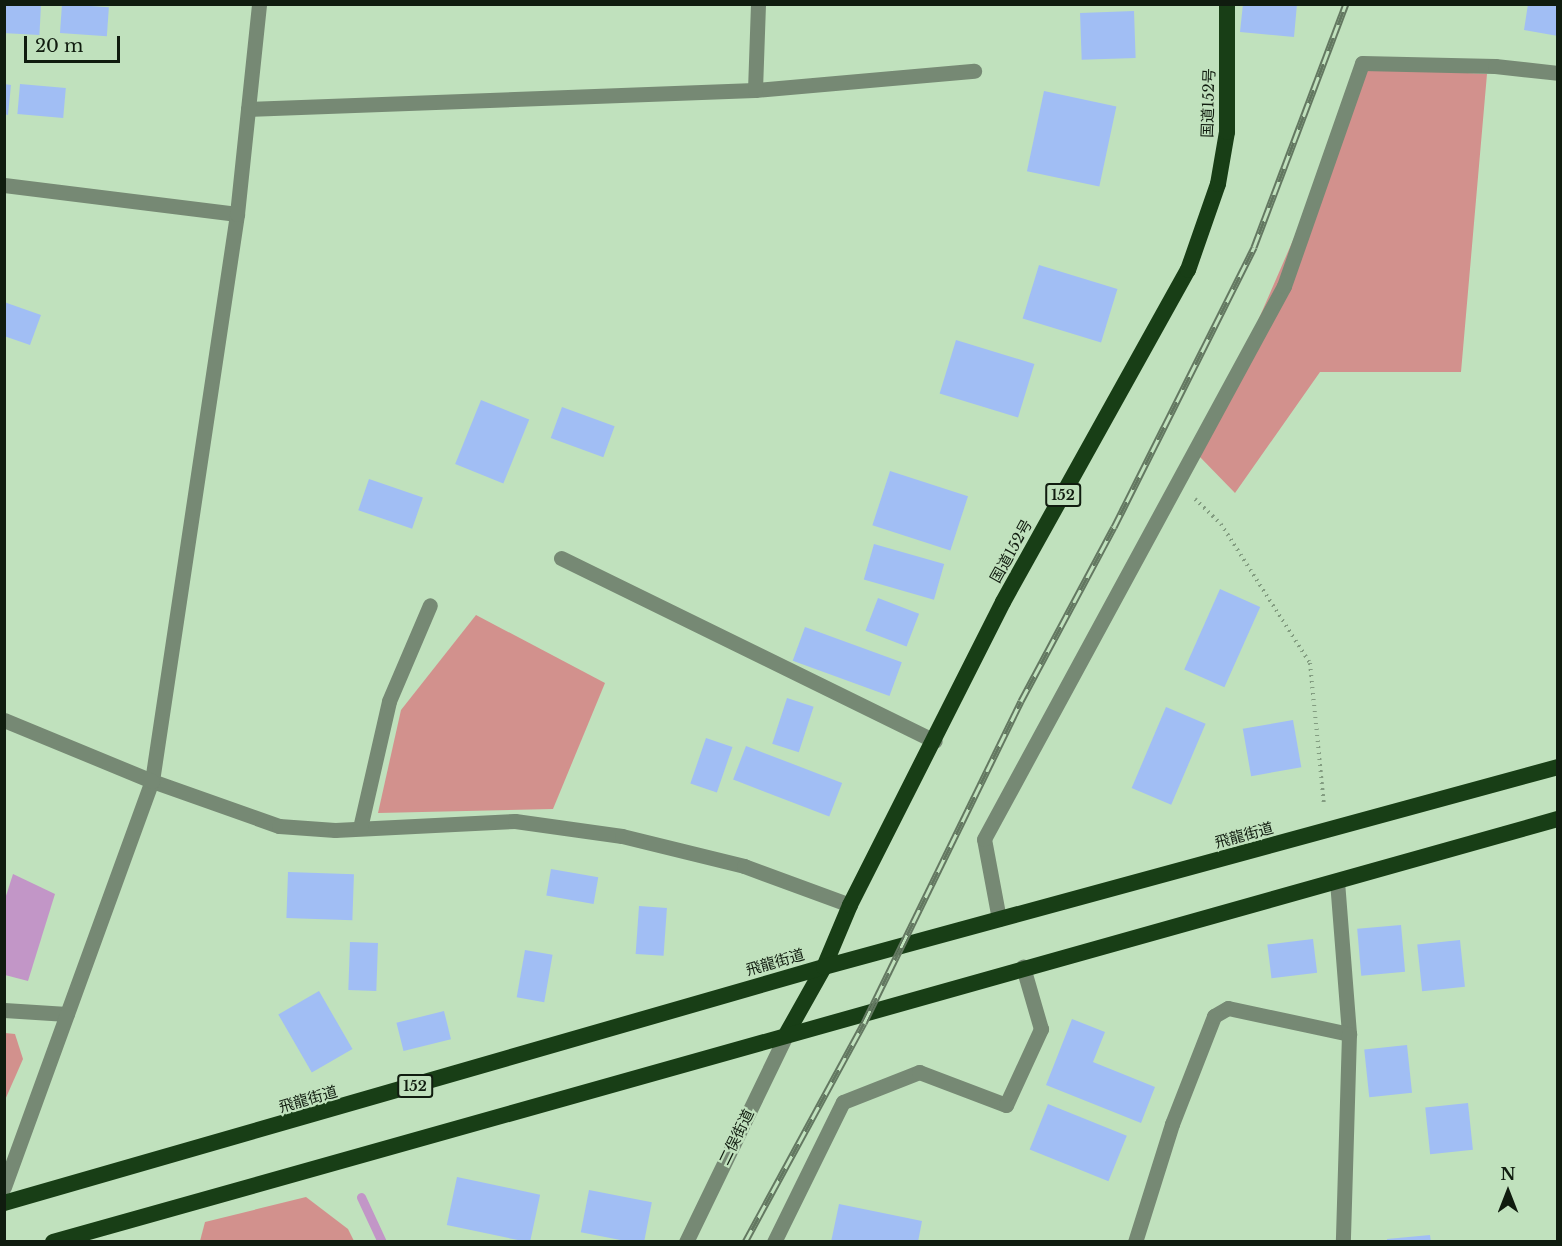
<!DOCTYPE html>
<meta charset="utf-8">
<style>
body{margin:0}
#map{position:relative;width:1562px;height:1246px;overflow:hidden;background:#c0e1bd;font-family:"Libre Baskerville","Noto Sans JP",serif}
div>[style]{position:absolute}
.green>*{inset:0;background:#d2918d}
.water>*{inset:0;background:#c296c7}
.stream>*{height:9px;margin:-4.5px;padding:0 4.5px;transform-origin:4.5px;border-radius:4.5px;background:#c296c7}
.building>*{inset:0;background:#a1bef4;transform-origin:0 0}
.path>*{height:4px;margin-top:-2px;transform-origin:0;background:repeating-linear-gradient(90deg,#839d81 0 1.5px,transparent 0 6px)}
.service>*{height:15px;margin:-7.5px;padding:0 7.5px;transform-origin:7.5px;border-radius:7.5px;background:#768974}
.minor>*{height:15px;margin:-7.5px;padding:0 7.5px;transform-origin:7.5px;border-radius:7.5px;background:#768974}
.tertiary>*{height:15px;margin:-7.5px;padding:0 7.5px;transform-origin:7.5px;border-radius:7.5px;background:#768974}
.trunk>*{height:16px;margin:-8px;padding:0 8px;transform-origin:8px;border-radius:8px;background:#183e16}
.rail>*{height:7px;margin-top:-3.5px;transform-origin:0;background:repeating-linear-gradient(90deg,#c0e1bd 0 14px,#637861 0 28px);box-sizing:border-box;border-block:2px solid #637861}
span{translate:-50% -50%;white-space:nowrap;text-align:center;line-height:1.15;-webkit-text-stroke:4.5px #c0e1bd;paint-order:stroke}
.shield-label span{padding:2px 4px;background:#c0e1bd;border:2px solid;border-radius:4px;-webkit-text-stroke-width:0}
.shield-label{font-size:14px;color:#101c0f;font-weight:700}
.street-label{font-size:15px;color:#101c0f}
.frame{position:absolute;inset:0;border:6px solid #101c0f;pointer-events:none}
.north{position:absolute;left:1478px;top:1162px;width:60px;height:60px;-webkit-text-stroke:4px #c0e1bd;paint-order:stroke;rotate:0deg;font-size:16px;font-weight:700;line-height:24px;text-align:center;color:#101c0f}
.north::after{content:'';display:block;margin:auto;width:21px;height:27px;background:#101c0f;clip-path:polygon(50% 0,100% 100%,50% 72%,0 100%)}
.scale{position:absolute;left:24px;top:36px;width:96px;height:27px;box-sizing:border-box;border:3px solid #101c0f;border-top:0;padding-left:8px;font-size:18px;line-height:21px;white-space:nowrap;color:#101c0f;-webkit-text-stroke:4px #c0e1bd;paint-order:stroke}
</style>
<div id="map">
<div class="green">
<i style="clip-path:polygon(1368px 68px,1487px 74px,1461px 372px,1320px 372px,1235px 493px,1199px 456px)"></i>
<i style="clip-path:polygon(476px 615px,605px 683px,553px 809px,378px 813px,401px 710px)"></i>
<i style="clip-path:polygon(5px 1033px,15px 1034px,23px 1059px,5px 1100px)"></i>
<i style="clip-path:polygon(306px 1197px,348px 1229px,354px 1241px,200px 1241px,205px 1222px)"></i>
</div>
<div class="water">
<i style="clip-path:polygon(13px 874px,55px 894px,28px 981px,5px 975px,5px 899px)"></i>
</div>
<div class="stream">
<i style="left:361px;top:1197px;width:50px;rotate:65deg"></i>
</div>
<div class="building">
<i style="left:4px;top:4px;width:37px;height:29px;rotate:3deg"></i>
<i style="left:62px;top:4px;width:47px;height:29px;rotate:4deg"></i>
<i style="clip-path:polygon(1243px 4px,1297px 4px,1294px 37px,1240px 32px)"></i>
<i style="clip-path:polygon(1528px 4px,1558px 4px,1558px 36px,1524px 30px)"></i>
<i style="left:1134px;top:11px;width:47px;height:54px;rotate:88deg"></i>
<i style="clip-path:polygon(4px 84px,11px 85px,8px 115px,4px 114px)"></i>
<i style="left:20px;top:84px;width:46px;height:30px;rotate:5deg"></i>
<i style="left:1044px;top:91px;width:74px;height:82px;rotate:12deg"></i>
<i style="left:1039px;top:265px;width:82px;height:56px;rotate:17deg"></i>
<i style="clip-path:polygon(4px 302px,41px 315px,30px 345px,4px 336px)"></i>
<i style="left:956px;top:340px;width:82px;height:56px;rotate:17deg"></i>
<i style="left:481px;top:400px;width:52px;height:69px;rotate:22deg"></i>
<i style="left:562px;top:407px;width:56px;height:33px;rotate:20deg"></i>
<i style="left:890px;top:471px;width:82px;height:57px;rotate:18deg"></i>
<i style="left:369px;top:479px;width:57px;height:33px;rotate:19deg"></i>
<i style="left:874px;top:544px;width:73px;height:37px;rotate:16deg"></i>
<i style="left:1220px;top:589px;width:44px;height:88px;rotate:24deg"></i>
<i style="left:878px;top:598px;width:44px;height:35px;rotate:21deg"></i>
<i style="left:805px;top:627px;width:103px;height:36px;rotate:20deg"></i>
<i style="left:787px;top:698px;width:28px;height:48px;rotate:18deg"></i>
<i style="left:1166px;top:707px;width:43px;height:88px;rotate:23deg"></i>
<i style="left:1293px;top:720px;width:48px;height:51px;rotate:80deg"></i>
<i style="left:706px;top:738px;width:28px;height:48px;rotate:19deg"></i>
<i style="left:746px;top:746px;width:103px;height:36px;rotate:21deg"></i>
<i style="left:551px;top:869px;width:48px;height:27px;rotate:10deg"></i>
<i style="left:288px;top:872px;width:66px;height:46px;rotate:2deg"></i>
<i style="left:639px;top:906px;width:28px;height:48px;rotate:4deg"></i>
<i style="left:1401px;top:925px;width:47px;height:44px;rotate:85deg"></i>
<i style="left:1313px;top:939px;width:34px;height:46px;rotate:83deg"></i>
<i style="left:1460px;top:940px;width:47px;height:43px;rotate:84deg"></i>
<i style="left:350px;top:942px;width:28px;height:48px;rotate:2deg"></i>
<i style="left:525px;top:950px;width:28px;height:48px;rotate:10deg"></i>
<i style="left:319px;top:991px;width:67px;height:47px;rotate:60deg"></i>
<i style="left:444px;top:1011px;width:29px;height:49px;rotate:76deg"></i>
<i style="clip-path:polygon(1072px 1019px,1105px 1032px,1093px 1062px,1155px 1087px,1141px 1123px,1046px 1085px)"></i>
<i style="left:1407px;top:1045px;width:48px;height:43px;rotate:84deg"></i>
<i style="left:1468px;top:1103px;width:47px;height:43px;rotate:84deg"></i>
<i style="left:1048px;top:1104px;width:85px;height:49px;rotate:22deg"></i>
<i style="left:457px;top:1177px;width:85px;height:49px;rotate:12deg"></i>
<i style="left:589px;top:1190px;width:64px;height:43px;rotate:11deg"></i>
<i style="clip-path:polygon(839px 1204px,922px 1221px,918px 1242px,831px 1242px)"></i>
<i style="clip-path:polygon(1430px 1235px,1431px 1242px,1387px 1242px,1387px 1239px)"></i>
</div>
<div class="path">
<i style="left:1195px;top:499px;width:36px;rotate:44deg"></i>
<i style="left:1221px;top:524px;width:165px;rotate:57.4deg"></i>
<i style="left:1310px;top:663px;width:143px;rotate:84.4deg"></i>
</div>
<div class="service">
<i style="left:755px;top:90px;width:220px;rotate:-5deg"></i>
</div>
<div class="minor">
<i style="left:248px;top:109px;width:507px;rotate:-2.15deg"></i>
<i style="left:755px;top:90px;width:86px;rotate:-88deg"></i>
<i style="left:4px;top:185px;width:235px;rotate:7.1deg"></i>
<i style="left:561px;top:558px;width:416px;rotate:26.1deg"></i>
<i style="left:152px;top:781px;width:135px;rotate:19.5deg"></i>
<i style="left:279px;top:826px;width:56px;rotate:4.1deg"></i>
<i style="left:335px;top:830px;width:180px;rotate:-2.9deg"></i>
<i style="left:515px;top:821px;width:108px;rotate:8deg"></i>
<i style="left:622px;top:836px;width:126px;rotate:13.8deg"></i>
<i style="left:744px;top:866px;width:113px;rotate:20.2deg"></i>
<i style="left:360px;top:828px;width:130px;rotate:-77.1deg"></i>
<i style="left:389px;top:701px;width:104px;rotate:-66.9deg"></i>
<i style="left:1337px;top:881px;width:153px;rotate:85.5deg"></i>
<i style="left:999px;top:919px;width:81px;rotate:-100.6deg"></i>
<i style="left:984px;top:839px;width:629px;rotate:-61.52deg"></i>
<i style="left:1284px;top:286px;width:236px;rotate:-70.7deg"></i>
<i style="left:1362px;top:63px;width:133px;rotate:1.3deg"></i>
<i style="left:1495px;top:66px;width:63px;rotate:6.3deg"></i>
<i style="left:4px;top:1010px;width:63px;rotate:3.6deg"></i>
<i style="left:4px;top:1187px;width:432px;rotate:-70deg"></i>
<i style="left:152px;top:781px;width:573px;rotate:-81.47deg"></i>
<i style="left:237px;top:214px;width:211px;rotate:-84deg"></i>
<i style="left:774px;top:1242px;width:156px;rotate:-63.8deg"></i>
<i style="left:843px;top:1102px;width:82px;rotate:-21.5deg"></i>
<i style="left:919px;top:1072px;width:93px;rotate:20.8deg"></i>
<i style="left:1006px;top:1105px;width:84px;rotate:-65.3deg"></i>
<i style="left:1041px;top:1029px;width:65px;rotate:-106.2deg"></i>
<i style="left:1135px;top:1242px;width:124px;rotate:-72.6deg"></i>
<i style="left:1172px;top:1124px;width:116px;rotate:-68.7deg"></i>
<i style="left:1214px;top:1016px;width:16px;rotate:-30deg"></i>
<i style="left:1228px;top:1008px;width:124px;rotate:12.1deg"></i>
<i style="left:1349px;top:1034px;width:208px;rotate:91.7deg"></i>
</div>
<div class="tertiary">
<i style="left:4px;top:720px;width:160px;rotate:22.4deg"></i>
<i style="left:686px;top:1242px;width:232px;rotate:-64.2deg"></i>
</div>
<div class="trunk">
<i style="left:787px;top:1033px;width:76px;rotate:-60.7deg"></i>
<i style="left:824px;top:967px;width:67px;rotate:-67.2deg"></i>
<i style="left:850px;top:905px;width:339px;rotate:-63.2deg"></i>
<i style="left:1003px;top:602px;width:380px;rotate:-60.9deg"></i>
<i style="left:1188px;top:270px;width:91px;rotate:-70.8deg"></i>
<i style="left:1218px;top:184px;width:53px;rotate:-80.2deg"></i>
<i style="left:1227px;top:132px;width:128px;rotate:-90deg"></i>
<i style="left:4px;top:1203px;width:853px;rotate:-16.06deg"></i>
<i style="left:824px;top:967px;width:761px;rotate:-15.24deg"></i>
<i style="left:53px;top:1242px;width:1563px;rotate:-15.7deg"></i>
</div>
<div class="rail">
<i style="left:745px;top:1242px;width:249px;rotate:-61.5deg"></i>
<i style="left:864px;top:1023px;width:358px;rotate:-64deg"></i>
<i style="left:1021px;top:701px;width:197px;rotate:-61.9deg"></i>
<i style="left:1114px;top:527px;width:313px;rotate:-63.4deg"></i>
<i style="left:1254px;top:247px;width:260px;rotate:-69.3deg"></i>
</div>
<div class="shield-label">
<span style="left:1063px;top:495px">152</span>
<span style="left:415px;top:1086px">152</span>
</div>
<div class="street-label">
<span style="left:1208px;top:103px;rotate:-88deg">国道152号</span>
<span style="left:1011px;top:551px;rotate:-61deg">国道152号</span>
<span style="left:1244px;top:835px;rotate:-15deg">飛龍街道</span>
<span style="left:775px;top:962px;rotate:-16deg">飛龍街道</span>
<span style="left:308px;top:1099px;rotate:-16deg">飛龍街道</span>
<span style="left:736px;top:1137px;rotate:-64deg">二俣街道</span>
</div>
<div class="frame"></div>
<div class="north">N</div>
<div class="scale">20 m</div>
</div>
